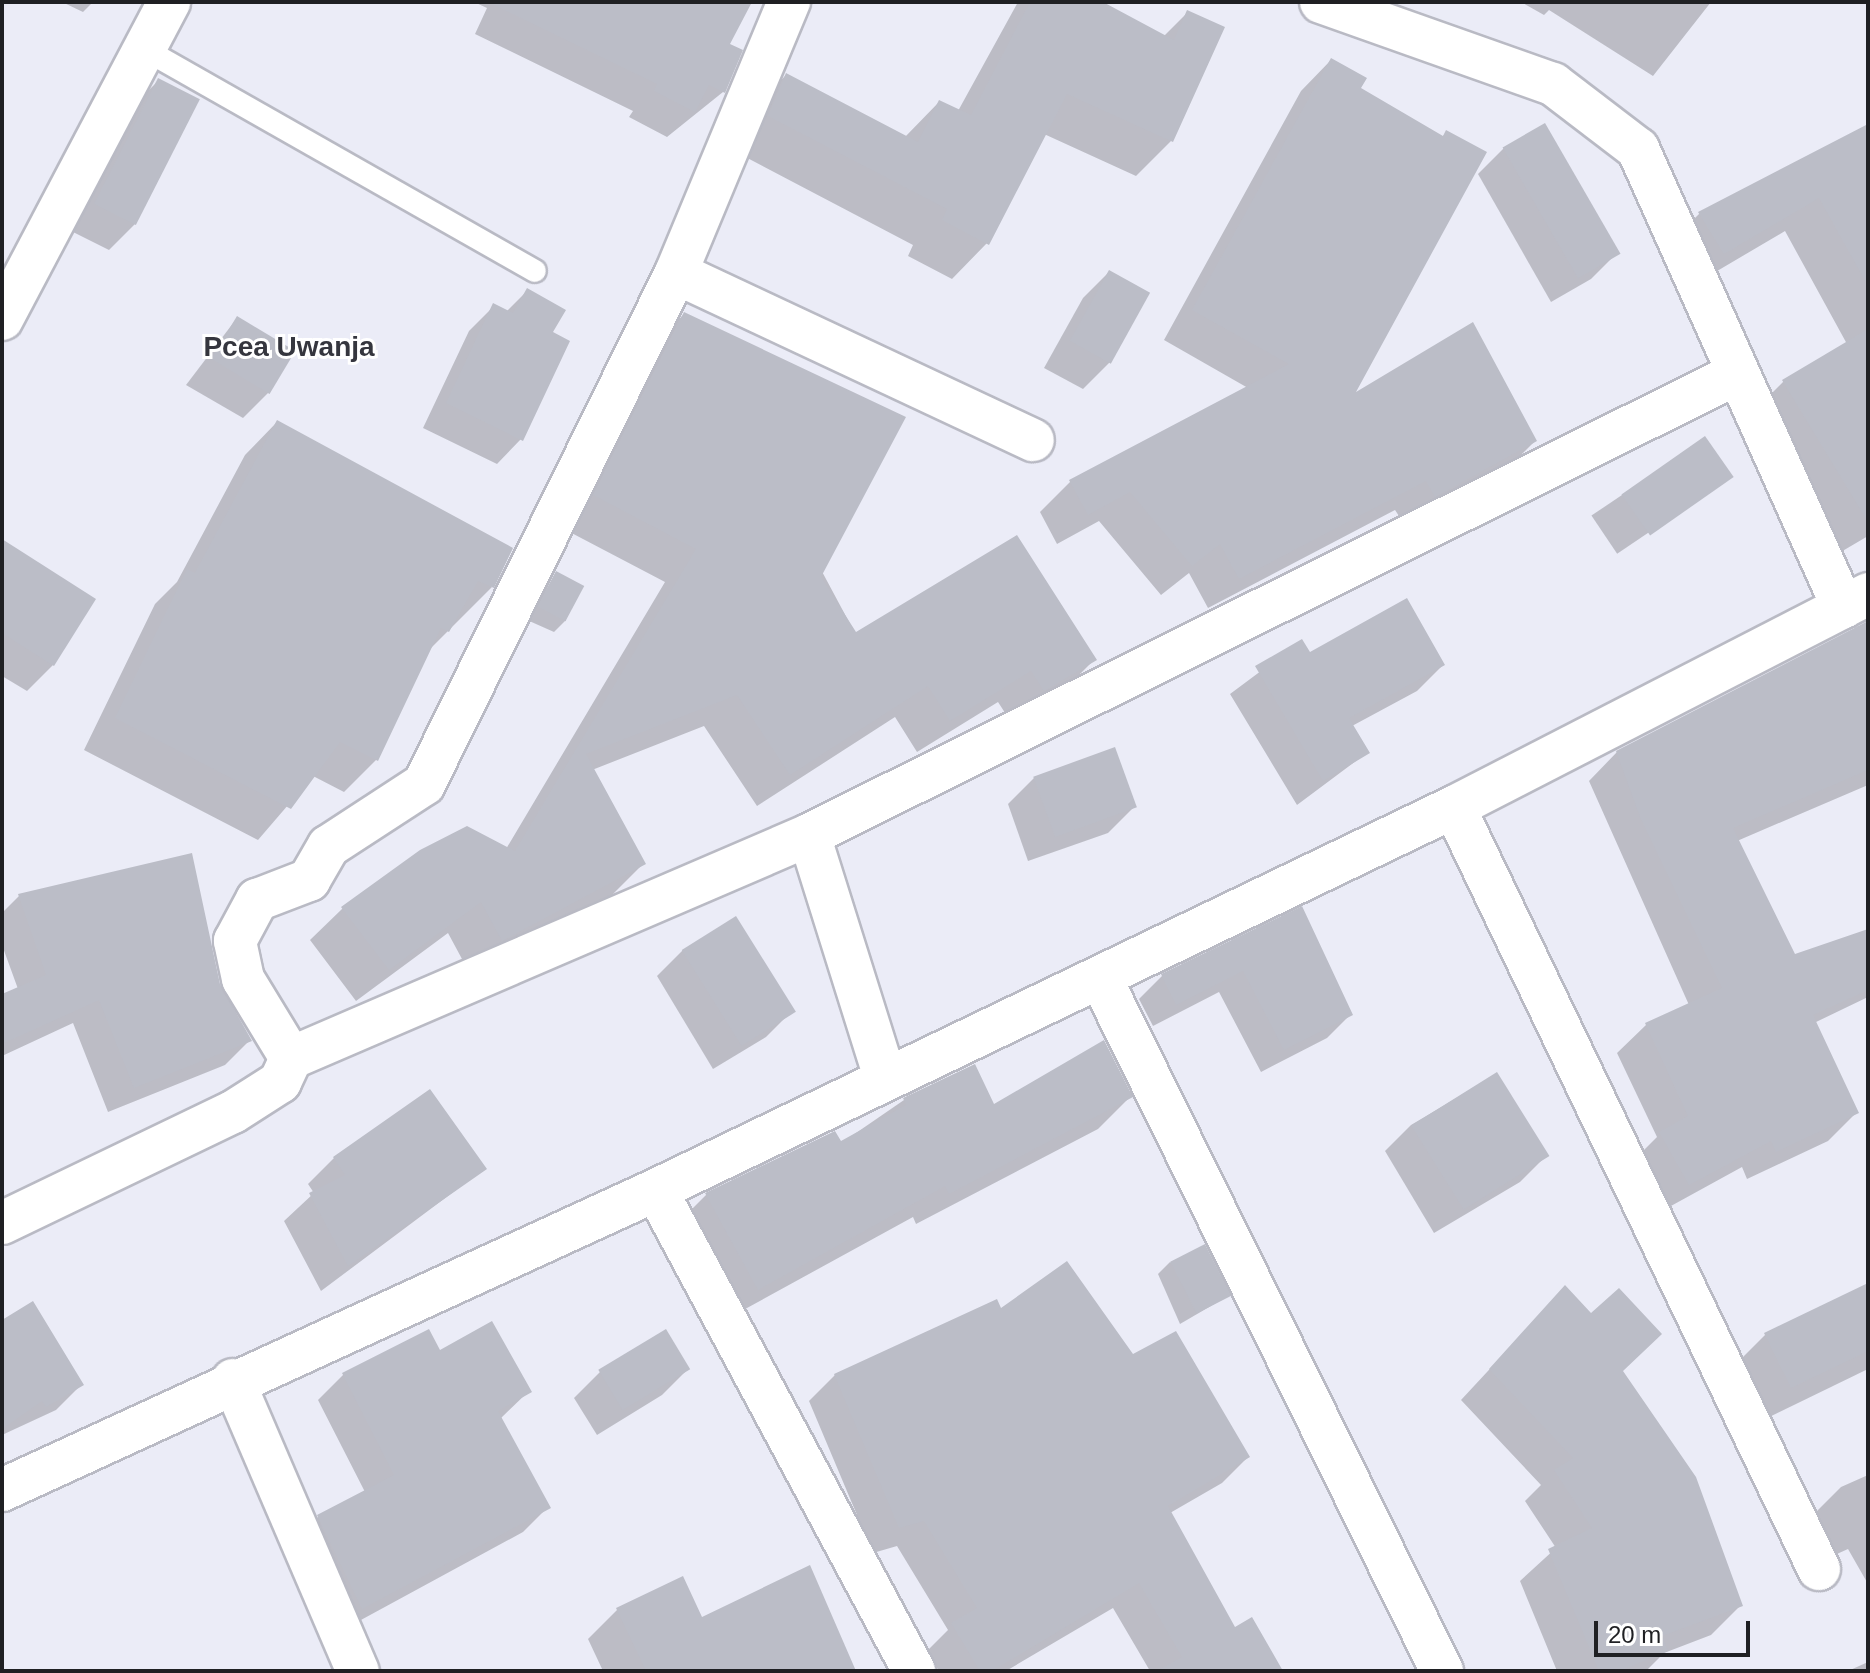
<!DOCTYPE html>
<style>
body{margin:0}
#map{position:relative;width:1870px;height:1673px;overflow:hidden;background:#ebecf7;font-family:Arial,sans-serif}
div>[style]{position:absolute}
.shadow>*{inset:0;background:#0003;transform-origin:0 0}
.building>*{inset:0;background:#bbbdc7;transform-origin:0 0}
.roads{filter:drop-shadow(2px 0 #b9bac4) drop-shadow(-2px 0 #b9bac4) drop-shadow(0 2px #b9bac4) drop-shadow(0 -2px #b9bac4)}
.service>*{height:22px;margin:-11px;padding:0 11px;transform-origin:11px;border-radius:11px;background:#fff}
.minor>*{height:42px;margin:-21px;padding:0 21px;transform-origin:21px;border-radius:21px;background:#fff}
span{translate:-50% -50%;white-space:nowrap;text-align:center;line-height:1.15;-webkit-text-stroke:6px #fff;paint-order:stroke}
.quarter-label{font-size:28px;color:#35363e;font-weight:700}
.frame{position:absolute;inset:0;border:4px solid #1f2023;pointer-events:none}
.scale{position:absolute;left:1594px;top:1621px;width:156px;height:36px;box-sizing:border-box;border:4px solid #1f2023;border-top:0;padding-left:10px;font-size:24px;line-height:28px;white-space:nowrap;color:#1f2023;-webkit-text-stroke:6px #fff;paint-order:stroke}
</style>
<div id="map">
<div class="shadow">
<i style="clip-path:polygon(62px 2px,93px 2px,83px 12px)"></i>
<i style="clip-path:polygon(474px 2px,750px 2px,728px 45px,740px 51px,723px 92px,667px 137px,629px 117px,633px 111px,475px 34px,487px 8px)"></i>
<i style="clip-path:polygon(1018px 2px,1099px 2px,1164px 36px,1187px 13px,1171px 141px,1136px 176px,1044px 134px,987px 243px,952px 279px,908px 256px,913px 245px,734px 151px,751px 111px,786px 75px,905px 137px,939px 102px,958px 111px)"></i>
<i style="clip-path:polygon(1521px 2px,1711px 2px,1653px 76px,1549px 10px,1544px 15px)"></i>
<i style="clip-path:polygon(1331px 60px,1358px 89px,1442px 137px,1447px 132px,1351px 397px,1535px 441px,1505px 471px,1405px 525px,1395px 510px,1208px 608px,1189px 573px,1161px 595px,1099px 521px,1057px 544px,1040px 512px,1070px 482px,1248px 388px,1164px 340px,1301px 91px)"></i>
<i style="clip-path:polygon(158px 81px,135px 224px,109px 250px,71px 231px,132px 107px)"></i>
<i style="clip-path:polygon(1868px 125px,1868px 536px,1834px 556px,1749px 416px,1783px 382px,1847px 344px,1785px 231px,1690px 287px,1666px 247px,1700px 213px)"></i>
<i style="clip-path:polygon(1504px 148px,1617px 253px,1591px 279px,1551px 302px,1478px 174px)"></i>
<i style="clip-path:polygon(1109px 272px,1109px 363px,1083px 389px,1044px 368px,1083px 298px)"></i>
<i style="clip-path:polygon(528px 290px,550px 333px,521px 439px,497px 464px,423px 428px,469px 331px,494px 306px,506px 312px)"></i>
<i style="clip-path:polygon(684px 314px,856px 635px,1095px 659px,1062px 692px,1011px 722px,998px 702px,917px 752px,895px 717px,757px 806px,704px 726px,592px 770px,643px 864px,611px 896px,469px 972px,448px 933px,356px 1001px,310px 940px,343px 908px,506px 849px,665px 582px,562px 528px,652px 347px)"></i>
<i style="clip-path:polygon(237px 318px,269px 392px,243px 418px,186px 385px)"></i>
<i style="clip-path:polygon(277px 422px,492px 587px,428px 651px,376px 760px,344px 792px,313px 776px,258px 840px,84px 750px,155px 604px,177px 582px,245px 455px)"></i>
<i style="left:1705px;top:439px;width:46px;height:137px;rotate:56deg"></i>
<i style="clip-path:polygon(2px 542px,53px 665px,27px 691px,2px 676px)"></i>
<i style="clip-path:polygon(556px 574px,566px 620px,554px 632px,527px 620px)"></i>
<i style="clip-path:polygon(1868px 622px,1868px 785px,1737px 841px,1794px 957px,1868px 931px,1868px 997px,1814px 1023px,1856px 1113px,1828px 1141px,1747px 1179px,1742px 1167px,1660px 1212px,1632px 1162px,1657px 1137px,1617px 1053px,1646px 1025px,1689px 1005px,1589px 781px,1617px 752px)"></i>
<i style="clip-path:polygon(1301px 641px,1309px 655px,1443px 665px,1417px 691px,1352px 726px,1368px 752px,1297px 805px,1230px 694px)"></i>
<i style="clip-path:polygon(1034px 778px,1134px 807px,1108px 833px,1028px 861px,1008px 804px)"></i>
<i style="clip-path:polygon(19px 896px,218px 985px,250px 1040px,225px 1065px,108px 1112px,73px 1023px,2px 1056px,2px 996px,18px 989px,2px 945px,2px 913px)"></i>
<i style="clip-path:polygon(1301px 909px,1350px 1015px,1327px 1038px,1261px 1072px,1219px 992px,1153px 1026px,1139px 999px,1162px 976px)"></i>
<i style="clip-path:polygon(683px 950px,792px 1011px,766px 1037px,713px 1069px,657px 976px)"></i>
<i style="clip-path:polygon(1497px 1074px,1546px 1156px,1520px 1182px,1434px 1233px,1385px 1151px,1411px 1125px)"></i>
<i style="clip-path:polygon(430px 1092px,484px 1169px,321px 1291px,284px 1221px,314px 1193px,308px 1184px,334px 1158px)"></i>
<i style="clip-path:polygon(1130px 1097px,1098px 1129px,916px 1224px,913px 1217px,725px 1320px,674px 1227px,706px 1195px,840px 1144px,904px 1100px,993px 1107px)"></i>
<i style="clip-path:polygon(1170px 1262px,1228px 1296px,1180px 1324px,1158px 1274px)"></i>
<i style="clip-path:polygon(1868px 1285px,1868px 1369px,1753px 1425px,1727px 1373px,1765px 1335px)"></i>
<i style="clip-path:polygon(1565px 1288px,1741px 1605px,1711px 1635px,1664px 1653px,1646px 1671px,1557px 1671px,1520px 1581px,1556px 1548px,1525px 1501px,1541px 1485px,1461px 1400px)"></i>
<i style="clip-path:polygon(1000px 1311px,1132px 1357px,1248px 1457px,1222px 1483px,1170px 1513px,1235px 1630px,1281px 1671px,1150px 1671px,1113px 1608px,1006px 1671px,939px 1671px,927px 1651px,948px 1630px,897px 1546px,873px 1553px,809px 1401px,835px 1375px)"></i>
<i style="clip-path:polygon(2px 1322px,82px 1384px,56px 1410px,2px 1435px)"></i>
<i style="clip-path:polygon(439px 1353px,529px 1391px,500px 1419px,548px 1507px,523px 1532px,337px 1633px,293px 1542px,318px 1517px,365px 1492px,318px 1400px,343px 1375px)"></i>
<i style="clip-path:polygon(688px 1369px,662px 1395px,597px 1435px,574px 1398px,600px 1372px)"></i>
<i style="clip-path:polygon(1868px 1475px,1868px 1584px,1848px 1549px,1828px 1558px,1810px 1518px,1841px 1487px)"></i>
<i style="clip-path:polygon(682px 1579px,701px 1619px,840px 1671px,603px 1671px,588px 1639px,617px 1610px)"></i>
<i style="clip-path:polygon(1868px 1662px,1868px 1671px,1848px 1671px)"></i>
</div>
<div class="building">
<i style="clip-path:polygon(488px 2px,752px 2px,730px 44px,743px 50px,725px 93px,709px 85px,695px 112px,654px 91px,657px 84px)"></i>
<i style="clip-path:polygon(1030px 2px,1103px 2px,1174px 40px,1187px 10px,1225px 27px,1173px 142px,1067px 94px,989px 245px,942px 220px,947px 209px,768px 116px,786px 73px,918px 142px,939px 100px,971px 115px)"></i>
<i style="clip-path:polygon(1331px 58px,1367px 78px,1361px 88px,1443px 136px,1446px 130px,1487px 152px,1356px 392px,1473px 322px,1537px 441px,1435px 497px,1426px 481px,1239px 579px,1220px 544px,1192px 566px,1130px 492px,1088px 515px,1069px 480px,1289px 364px,1192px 310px)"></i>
<i style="left:158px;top:78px;width:47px;height:141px;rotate:27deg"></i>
<i style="left:1545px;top:123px;width:151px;height:49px;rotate:60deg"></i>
<i style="clip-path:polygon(1868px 124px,1868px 286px,1819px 198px,1724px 254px,1698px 212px)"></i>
<i style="left:1109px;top:270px;width:47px;height:81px;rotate:29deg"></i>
<i style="clip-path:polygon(527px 288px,566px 310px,553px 332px,570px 341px,523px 441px,446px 403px,493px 303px,513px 313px)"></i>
<i style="clip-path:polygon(684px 312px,906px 417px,821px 577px,856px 632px,1017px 535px,1097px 660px,1044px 691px,1031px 671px,950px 721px,928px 686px,790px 775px,737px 695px,586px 754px,646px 864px,502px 941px,481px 902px,389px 970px,341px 907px,420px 850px,467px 826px,515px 851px,696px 549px,593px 495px)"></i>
<i style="left:237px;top:316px;width:68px;height:50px;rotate:31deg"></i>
<i style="clip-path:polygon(1868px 329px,1868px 522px,1782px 380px)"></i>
<i style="clip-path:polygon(277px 420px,513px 548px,494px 588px,478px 581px,449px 632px,441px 628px,378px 761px,340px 742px,291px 809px,115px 718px,187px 569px,195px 573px)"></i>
<i style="left:1705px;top:436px;width:50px;height:102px;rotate:55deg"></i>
<i style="clip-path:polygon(2px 539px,96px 599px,54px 666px,2px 633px)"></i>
<i style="left:556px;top:571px;width:32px;height:40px;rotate:28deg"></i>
<i style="clip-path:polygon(1407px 598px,1445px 665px,1349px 718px,1370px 753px,1323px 781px,1255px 666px,1302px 639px,1310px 652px)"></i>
<i style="clip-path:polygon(1868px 621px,1868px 770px,1733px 828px,1795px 954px,1868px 929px,1868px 990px,1813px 1015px,1859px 1113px,1776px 1152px,1771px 1141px,1689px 1185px,1659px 1132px,1688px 1116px,1645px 1023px,1722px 988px,1640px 817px,1616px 751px)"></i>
<i style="left:1115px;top:747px;width:64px;height:87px;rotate:70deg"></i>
<i style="clip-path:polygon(192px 853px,220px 984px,252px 1041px,134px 1088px,99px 1000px,2px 1044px,2px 994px,46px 975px,18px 894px)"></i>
<i style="clip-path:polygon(1302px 906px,1353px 1015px,1284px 1050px,1243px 971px,1176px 1005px,1161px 974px)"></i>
<i style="left:736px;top:916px;width:113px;height:64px;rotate:58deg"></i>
<i style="clip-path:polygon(1104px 1040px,1133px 1097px,949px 1194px,945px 1186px,758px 1290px,705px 1193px,835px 1131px,841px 1141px,906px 1105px,903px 1098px,975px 1064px,994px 1104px)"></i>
<i style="left:1497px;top:1072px;width:99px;height:101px;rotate:58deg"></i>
<i style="clip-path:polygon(430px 1089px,487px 1169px,348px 1266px,309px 1193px,345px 1175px,333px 1157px)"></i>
<i style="left:1205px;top:1244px;width:58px;height:39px;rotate:63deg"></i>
<i style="clip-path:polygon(1067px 1261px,1133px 1354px,1176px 1331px,1250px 1457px,1168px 1506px,1235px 1627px,1252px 1617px,1283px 1671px,1157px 1671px,1182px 1657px,1139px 1583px,992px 1671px,980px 1671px,951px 1623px,977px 1608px,924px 1521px,899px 1528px,834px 1374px,997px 1299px,1001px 1308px)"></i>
<i style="clip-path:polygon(1868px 1283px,1868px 1351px,1791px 1388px,1764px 1333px)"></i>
<i style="clip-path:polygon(1565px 1285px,1591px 1313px,1619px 1288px,1662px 1334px,1623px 1371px,1696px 1477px,1743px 1606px,1662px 1636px,1668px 1651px,1620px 1671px,1599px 1671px,1548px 1549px,1592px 1528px,1554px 1470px,1573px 1458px,1489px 1369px)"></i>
<i style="clip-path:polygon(33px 1301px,84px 1385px,46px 1407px,42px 1401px,2px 1429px,2px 1320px)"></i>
<i style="clip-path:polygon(492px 1321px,532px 1392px,498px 1411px,551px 1508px,362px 1609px,317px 1515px,394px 1475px,342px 1373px,429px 1329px,440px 1350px)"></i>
<i style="left:666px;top:1329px;width:47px;height:79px;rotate:59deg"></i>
<i style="clip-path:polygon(810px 1565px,856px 1671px,646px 1671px,616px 1608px,683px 1576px,702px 1617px)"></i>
</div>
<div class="roads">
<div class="service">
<i style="left:146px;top:50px;width:447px;rotate:29.6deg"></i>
</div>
<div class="minor">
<i style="left:1321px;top:2px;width:246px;rotate:19.5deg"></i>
<i style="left:1553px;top:84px;width:107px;rotate:37.4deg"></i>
<i style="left:1638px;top:149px;width:502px;rotate:65.89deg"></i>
<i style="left:676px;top:273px;width:394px;rotate:25.1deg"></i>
<i style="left:2px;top:319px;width:358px;rotate:-62.2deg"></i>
<i style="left:1454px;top:807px;width:845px;rotate:64.41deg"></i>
<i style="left:809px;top:835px;width:254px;rotate:72.6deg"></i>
<i style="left:1100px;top:977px;width:774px;rotate:63.77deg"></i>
<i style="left:291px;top:1058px;width:564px;rotate:-23.29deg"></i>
<i style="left:809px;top:835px;width:1033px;rotate:-26.44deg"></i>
<i style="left:656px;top:1190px;width:546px;rotate:61.79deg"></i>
<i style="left:2px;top:1223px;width:256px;rotate:-25.7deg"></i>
<i style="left:233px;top:1112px;width:56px;rotate:-32.6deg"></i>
<i style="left:280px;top:1082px;width:26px;rotate:-65deg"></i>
<i style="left:291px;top:1058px;width:92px;rotate:-121.3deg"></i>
<i style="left:243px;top:979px;width:39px;rotate:-102deg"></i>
<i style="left:235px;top:941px;width:47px;rotate:-61.8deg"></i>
<i style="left:257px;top:900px;width:56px;rotate:-21deg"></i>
<i style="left:309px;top:880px;width:39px;rotate:-60deg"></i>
<i style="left:329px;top:846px;width:113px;rotate:-33.1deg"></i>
<i style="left:424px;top:784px;width:570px;rotate:-63.75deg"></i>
<i style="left:676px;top:273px;width:294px;rotate:-67.4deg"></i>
<i style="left:233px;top:1380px;width:317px;rotate:66.8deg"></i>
<i style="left:2px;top:1490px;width:720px;rotate:-24.64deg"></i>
<i style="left:656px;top:1190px;width:885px;rotate:-25.64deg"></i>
<i style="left:1454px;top:807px;width:466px;rotate:-27.2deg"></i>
</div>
</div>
<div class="quarter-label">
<span style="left:289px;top:347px">Pcea Uwanja</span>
</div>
<div class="frame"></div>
<div class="scale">20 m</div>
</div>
